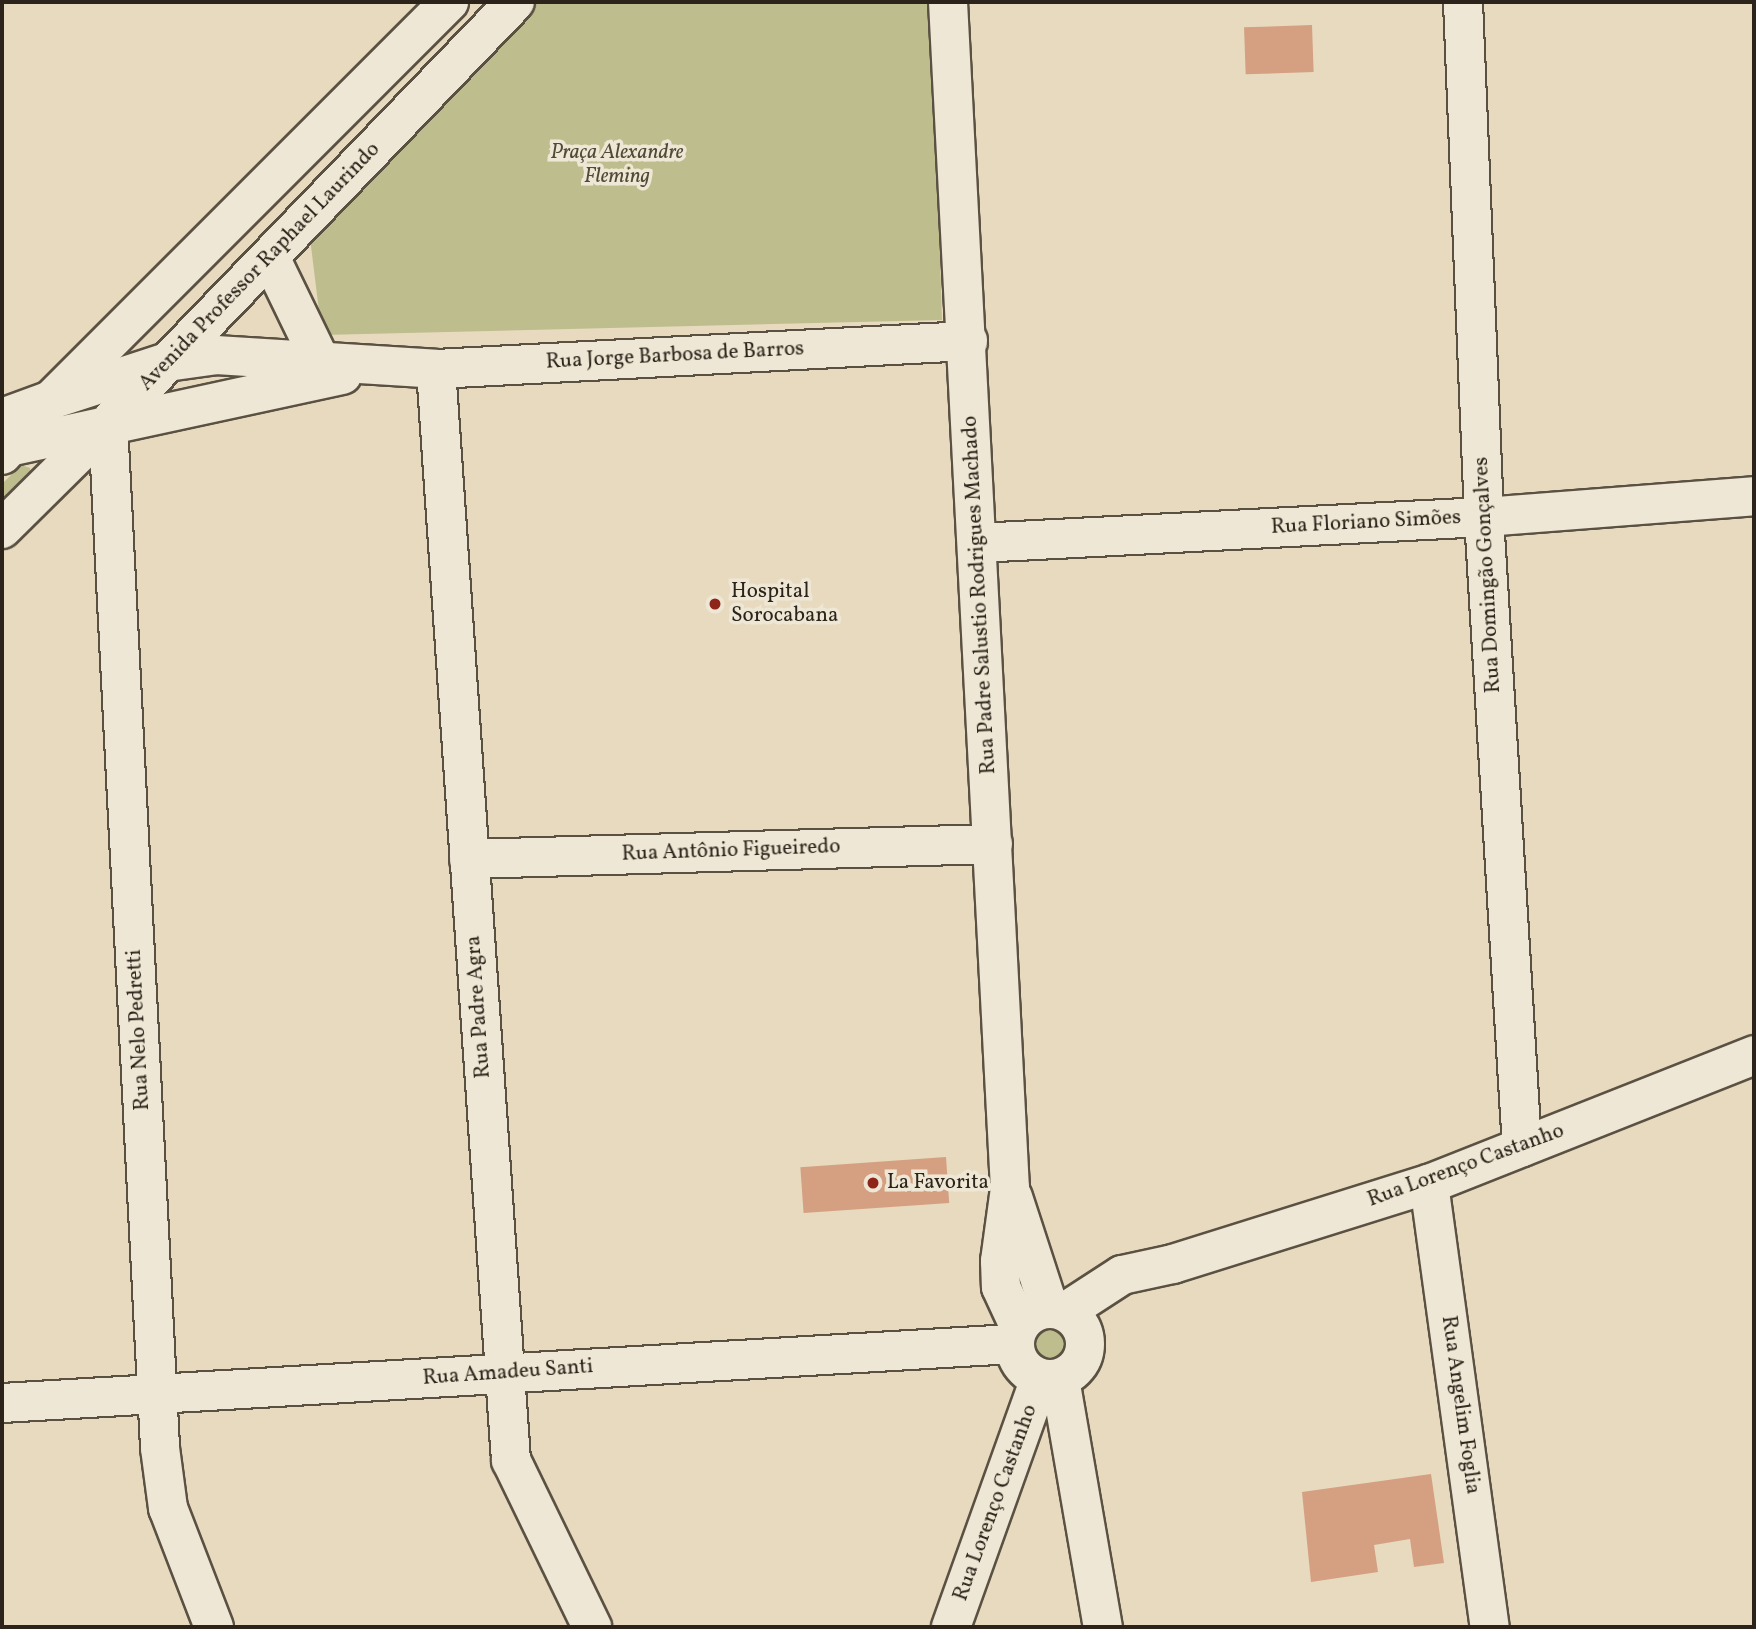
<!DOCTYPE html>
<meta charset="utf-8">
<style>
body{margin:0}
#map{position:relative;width:1756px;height:1629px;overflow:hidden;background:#e7dabf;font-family:Vollkorn,serif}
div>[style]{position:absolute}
.green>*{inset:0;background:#bdbd8d}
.building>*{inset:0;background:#d59f82;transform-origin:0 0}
.roads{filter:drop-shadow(2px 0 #5b5143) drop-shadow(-2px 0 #5b5143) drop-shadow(0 2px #5b5143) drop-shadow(0 -2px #5b5143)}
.minor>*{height:38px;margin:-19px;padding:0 19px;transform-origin:19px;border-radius:19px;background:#efe7d5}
.tertiary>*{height:38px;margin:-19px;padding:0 19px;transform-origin:19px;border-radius:19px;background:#efe7d5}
.tertiary>.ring{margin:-19px;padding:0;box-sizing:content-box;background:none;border:38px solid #efe7d5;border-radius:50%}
.secondary>*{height:38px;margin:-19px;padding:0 19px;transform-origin:19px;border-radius:19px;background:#efe7d5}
.dots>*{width:19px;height:19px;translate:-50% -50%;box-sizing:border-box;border:4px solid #efe7d5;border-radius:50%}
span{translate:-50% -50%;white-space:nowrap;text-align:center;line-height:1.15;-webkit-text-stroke:7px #efe7d5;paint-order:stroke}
.park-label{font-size:21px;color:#504a37;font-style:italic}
.street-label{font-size:21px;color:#2c231a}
.poi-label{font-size:21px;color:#2c231a}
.left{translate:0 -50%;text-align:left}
.frame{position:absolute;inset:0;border:4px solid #2c231a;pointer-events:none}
</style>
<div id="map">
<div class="green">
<i style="clip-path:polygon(532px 2px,932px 2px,942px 320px,322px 335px,310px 238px)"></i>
<i style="clip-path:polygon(21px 465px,30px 468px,32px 482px,2px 510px,2px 484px)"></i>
<i style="clip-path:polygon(1039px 1320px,1072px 1328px,1077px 1339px,1077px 1351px,1072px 1362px,1062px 1369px,1038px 1369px,1029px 1361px,1024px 1350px)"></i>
</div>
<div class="building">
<i style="left:1312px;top:25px;width:47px;height:68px;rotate:88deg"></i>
<i style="left:946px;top:1157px;width:46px;height:146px;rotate:86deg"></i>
<i style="clip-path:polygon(1431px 1474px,1444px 1563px,1414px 1567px,1410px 1539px,1374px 1545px,1378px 1572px,1311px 1582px,1302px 1492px)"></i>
</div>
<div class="roads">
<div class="minor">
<i style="left:436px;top:369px;width:1094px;rotate:86.07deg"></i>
<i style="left:511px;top:1460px;width:186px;rotate:64.1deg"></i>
<i style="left:2px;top:418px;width:52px;rotate:-20.2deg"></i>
<i style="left:108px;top:424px;width:1025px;rotate:87.09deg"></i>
<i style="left:160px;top:1448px;width:61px;rotate:82.4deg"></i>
<i style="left:168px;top:1508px;width:128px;rotate:68.9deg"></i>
<i style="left:469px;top:859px;width:524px;rotate:-1.64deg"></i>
<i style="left:1429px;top:1184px;width:447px;rotate:82.2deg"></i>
<i style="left:1060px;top:1379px;width:252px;rotate:80.2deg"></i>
<i style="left:2px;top:1403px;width:1014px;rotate:-3.34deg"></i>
</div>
<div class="tertiary">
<i style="left:948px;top:2px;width:1188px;rotate:87.01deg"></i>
<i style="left:1010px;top:1188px;width:74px;rotate:97.8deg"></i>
<i style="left:1000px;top:1261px;width:26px;rotate:88deg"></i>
<i style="left:1001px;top:1287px;width:43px;rotate:65.2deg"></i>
<i style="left:1463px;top:2px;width:515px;rotate:87.66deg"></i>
<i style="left:1484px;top:517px;width:631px;rotate:86.55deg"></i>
<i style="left:51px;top:400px;width:122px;rotate:-18.1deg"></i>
<i style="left:167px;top:362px;width:49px;rotate:-8.1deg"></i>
<i style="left:216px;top:355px;width:220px;rotate:3.6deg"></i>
<i style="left:436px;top:369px;width:533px;rotate:-3.01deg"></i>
<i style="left:9px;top:447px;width:341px;rotate:-12.2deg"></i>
<i style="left:978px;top:543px;width:507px;rotate:-2.94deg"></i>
<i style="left:1484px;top:517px;width:271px;rotate:-4.4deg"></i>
<i style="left:1013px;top:1197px;width:117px;rotate:72deg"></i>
<i class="ring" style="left:1015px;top:1309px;width:32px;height:32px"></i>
<i style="left:1065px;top:1312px;width:68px;rotate:-33deg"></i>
<i style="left:1122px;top:1275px;width:52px;rotate:-12.2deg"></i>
<i style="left:1173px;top:1264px;width:268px;rotate:-17.4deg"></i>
<i style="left:1429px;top:1184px;width:350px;rotate:-21.6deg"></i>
<i style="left:951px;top:1627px;width:263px;rotate:-70.3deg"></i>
</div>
<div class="secondary">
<i style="left:270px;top:257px;width:117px;rotate:64.1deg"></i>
<i style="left:2px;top:455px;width:74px;rotate:-48.3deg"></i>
<i style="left:51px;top:400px;width:563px;rotate:-45deg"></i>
<i style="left:2px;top:529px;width:149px;rotate:-44.7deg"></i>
<i style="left:108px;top:424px;width:586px;rotate:-46.04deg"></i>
</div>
</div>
<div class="dots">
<i style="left:715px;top:604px;background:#8f2418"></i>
<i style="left:873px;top:1183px;background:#8f2418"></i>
</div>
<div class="park-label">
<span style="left:617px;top:165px">Praça Alexandre<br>Fleming</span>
</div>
<div class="street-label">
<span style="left:260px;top:267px;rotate:-46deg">Avenida Professor Raphael Laurindo</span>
<span style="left:675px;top:356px;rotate:-3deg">Rua Jorge Barbosa de Barros</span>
<span style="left:1366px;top:523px;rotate:-3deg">Rua Floriano Simões</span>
<span style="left:1488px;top:575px;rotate:-93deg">Rua Domingão Gonçalves</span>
<span style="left:980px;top:595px;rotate:-93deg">Rua Padre Salustio Rodrigues Machado</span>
<span style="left:731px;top:851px;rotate:-2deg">Rua Antônio Figueiredo</span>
<span style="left:479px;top:1007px;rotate:-94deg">Rua Padre Agra</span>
<span style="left:139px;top:1030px;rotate:-93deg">Rua Nelo Pedretti</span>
<span style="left:1466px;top:1166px;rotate:-20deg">Rua Lorenço Castanho</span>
<span style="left:508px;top:1373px;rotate:-4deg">Rua Amadeu Santi</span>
<span style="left:1460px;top:1405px;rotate:82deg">Rua Angelim Foglia</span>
<span style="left:996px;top:1503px;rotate:-70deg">Rua Lorenço Castanho</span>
</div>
<div class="poi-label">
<span class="left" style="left:731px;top:604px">Hospital<br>Sorocabana</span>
<span class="left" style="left:887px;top:1183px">La Favorita</span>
</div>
<div class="frame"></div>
</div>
